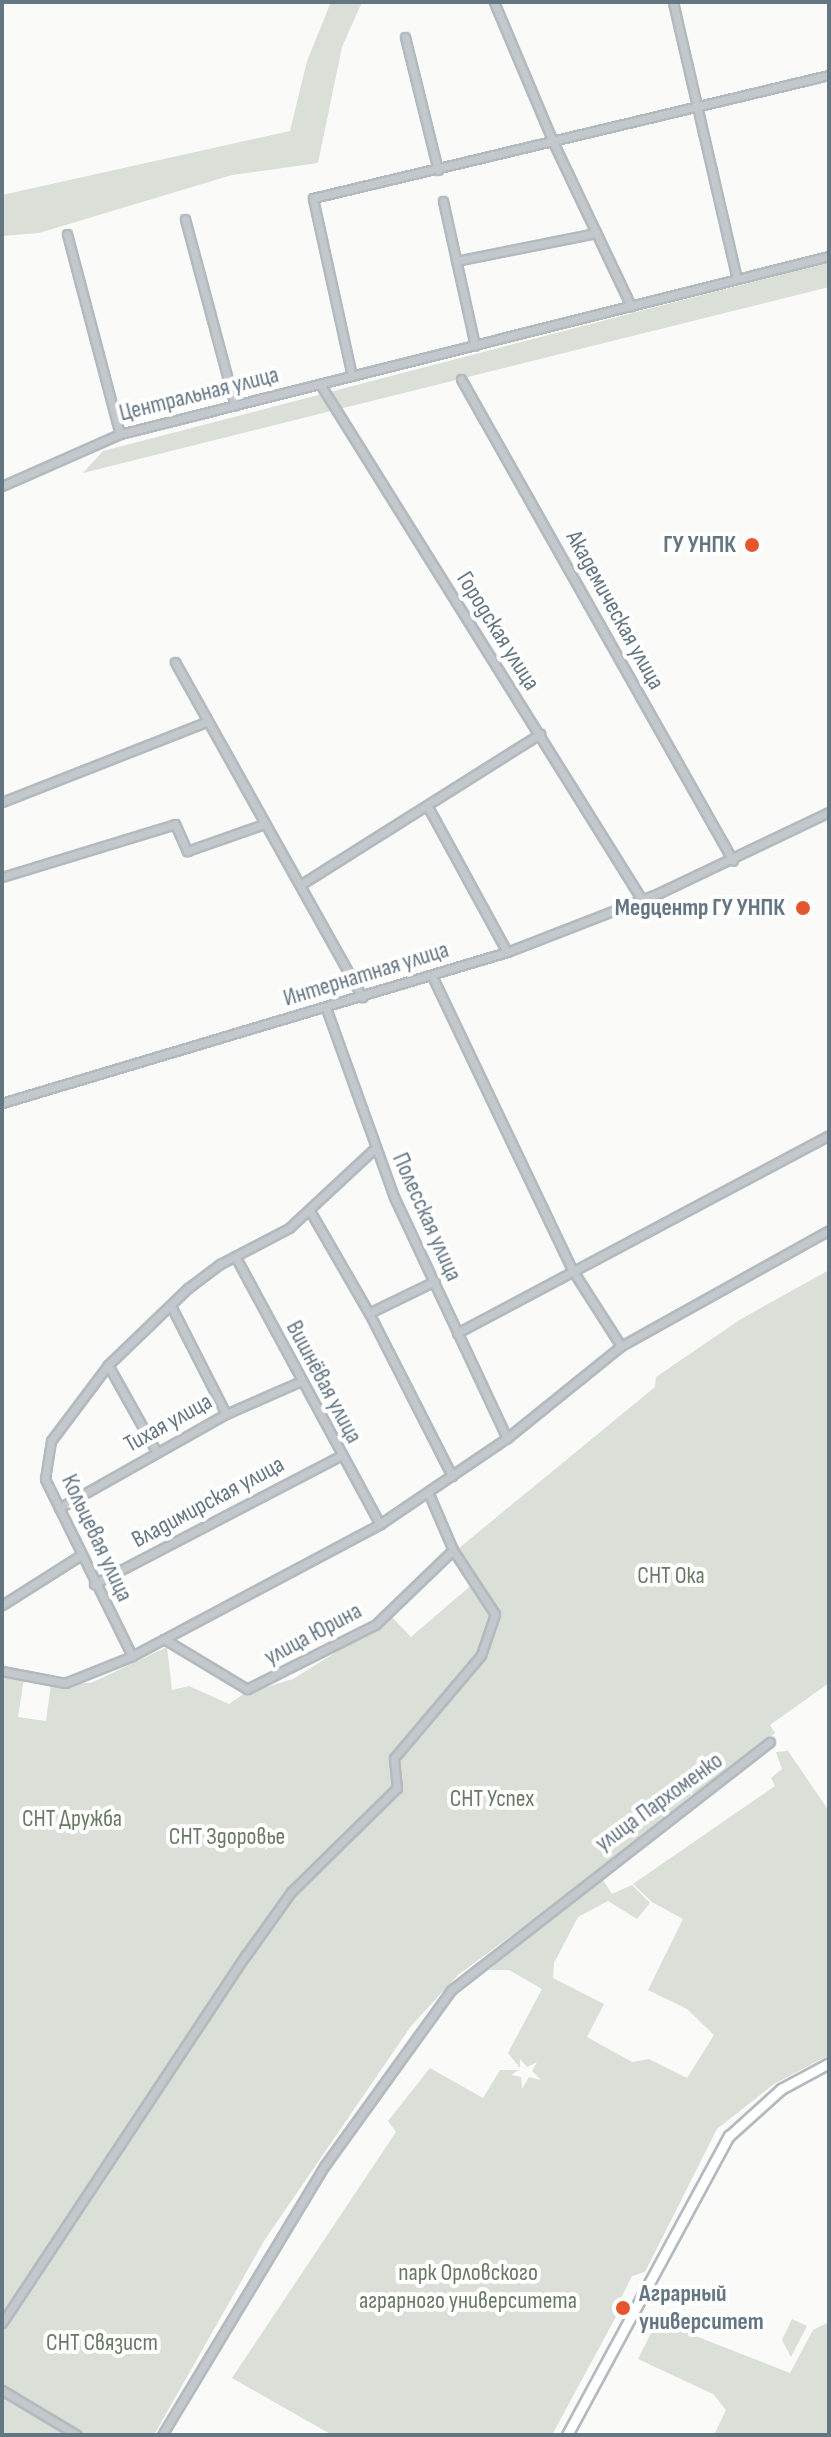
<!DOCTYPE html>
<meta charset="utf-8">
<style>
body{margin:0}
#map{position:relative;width:831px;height:2437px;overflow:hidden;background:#fafaf8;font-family:"Sofia Sans Condensed",sans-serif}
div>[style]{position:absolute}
.green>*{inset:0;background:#dadfd7}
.roads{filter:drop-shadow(2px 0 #b3babf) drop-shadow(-2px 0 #b3babf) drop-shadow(0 2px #b3babf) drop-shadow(0 -2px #b3babf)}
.minor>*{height:7px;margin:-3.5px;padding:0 3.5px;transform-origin:3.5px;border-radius:3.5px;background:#c3c8cc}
.secondary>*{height:9px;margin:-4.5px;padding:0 4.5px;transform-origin:4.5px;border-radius:4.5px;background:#fff}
.dots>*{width:22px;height:22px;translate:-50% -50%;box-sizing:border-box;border:4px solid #fff;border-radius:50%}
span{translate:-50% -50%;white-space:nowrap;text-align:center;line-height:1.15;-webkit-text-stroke:8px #fff;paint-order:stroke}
.street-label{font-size:24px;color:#657683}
.poi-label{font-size:24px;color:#657683;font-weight:700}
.right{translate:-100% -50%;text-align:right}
.left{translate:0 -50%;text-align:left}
.park-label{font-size:24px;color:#687a64}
.frame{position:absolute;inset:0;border:4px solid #657683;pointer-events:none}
</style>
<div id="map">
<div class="green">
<i style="clip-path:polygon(331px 2px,362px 2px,342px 47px,318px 163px,232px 175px,39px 233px,2px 236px,2px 195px,290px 131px,307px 61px)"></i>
<i style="clip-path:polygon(829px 262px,829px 287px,83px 473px,103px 451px)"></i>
<i style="clip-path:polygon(829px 1270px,829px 1683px,770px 1725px,775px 1733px,716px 1784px,458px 1975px,411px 2026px,264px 2241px,154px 2435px,2px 2435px,2px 1673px,24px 1678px,18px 1717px,46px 1721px,51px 1684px,91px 1683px,167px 1647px,172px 1690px,189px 1686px,229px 1704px,245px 1693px,293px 1679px,392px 1617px,411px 1637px,476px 1581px,459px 1548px,655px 1387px,656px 1377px,741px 1319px)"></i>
<i style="clip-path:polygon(788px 1751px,829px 1811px,829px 2055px,774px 2084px,717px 2129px,645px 2272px,632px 2276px,615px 2310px,618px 2313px,552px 2435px,332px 2435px,232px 2378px,396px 2132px,388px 2121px,430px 2068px,483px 2098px,500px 2070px,519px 2070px,511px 2075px,521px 2077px,522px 2089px,529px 2077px,541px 2080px,532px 2071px,537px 2062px,527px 2067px,520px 2059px,520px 2068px,508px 2053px,542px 1989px,509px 1970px,489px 1970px,600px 1876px,612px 1894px,632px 1885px,650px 1903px,637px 1919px,608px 1901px,578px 1917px,554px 1963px,553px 1978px,604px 2004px,587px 2037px,632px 2062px,649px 2059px,687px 2078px,714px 2035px,687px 2009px,648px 1990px,683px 1919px,652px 1902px,633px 1884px,775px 1786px,771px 1778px,782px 1769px,776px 1752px)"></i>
<i style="clip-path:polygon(792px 2319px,807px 2326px,791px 2357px,782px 2340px)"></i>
<i style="clip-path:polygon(657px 2321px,790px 2373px,813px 2330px,829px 2322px,829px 2435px,714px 2435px,726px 2410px,713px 2394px,638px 2359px)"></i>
</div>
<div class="roads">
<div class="minor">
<i style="left:494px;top:2px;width:152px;rotate:67.1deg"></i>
<i style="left:553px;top:142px;width:182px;rotate:64.6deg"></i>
<i style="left:673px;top:2px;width:284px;rotate:77deg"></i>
<i style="left:405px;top:37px;width:137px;rotate:76.1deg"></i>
<i style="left:443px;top:201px;width:148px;rotate:77.5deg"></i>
<i style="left:185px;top:219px;width:193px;rotate:75deg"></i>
<i style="left:67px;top:234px;width:207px;rotate:75.2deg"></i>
<i style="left:456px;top:261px;width:143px;rotate:-11.3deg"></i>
<i style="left:352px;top:376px;width:182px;rotate:-102.4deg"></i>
<i style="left:313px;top:198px;width:530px;rotate:-13.41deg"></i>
<i style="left:461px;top:379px;width:553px;rotate:60.56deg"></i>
<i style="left:320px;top:384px;width:608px;rotate:58.03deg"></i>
<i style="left:2px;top:486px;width:129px;rotate:-23.8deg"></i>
<i style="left:120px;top:434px;width:731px;rotate:-14.09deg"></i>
<i style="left:175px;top:662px;width:384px;rotate:60.8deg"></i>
<i style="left:2px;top:802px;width:219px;rotate:-21.4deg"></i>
<i style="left:428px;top:807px;width:165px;rotate:61.4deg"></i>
<i style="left:2px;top:877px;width:181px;rotate:-17deg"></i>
<i style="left:175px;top:824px;width:30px;rotate:66deg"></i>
<i style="left:187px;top:851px;width:82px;rotate:-19.3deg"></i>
<i style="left:300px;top:885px;width:284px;rotate:-32.2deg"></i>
<i style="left:432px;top:976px;width:327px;rotate:64.5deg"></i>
<i style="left:573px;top:1271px;width:89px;rotate:57.4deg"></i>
<i style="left:326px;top:1008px;width:201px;rotate:70.2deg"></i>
<i style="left:394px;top:1197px;width:266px;rotate:64.9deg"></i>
<i style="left:2px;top:1103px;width:527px;rotate:-16.65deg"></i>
<i style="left:507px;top:952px;width:163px;rotate:-21.2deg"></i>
<i style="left:659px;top:893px;width:188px;rotate:-25.5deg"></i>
<i style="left:374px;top:1149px;width:116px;rotate:137.1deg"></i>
<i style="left:289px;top:1228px;width:78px;rotate:152.4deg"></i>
<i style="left:220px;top:1264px;width:40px;rotate:143deg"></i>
<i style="left:188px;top:1288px;width:111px;rotate:136.1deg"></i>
<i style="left:108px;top:1365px;width:95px;rotate:126.9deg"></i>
<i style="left:51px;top:1441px;width:38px;rotate:99deg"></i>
<i style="left:45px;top:1479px;width:197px;rotate:63.8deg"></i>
<i style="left:132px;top:1656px;width:281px;rotate:-28deg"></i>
<i style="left:380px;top:1524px;width:153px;rotate:-34.1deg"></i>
<i style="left:507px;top:1438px;width:146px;rotate:-38.9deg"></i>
<i style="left:621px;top:1346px;width:238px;rotate:-29.1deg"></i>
<i style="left:310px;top:1211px;width:118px;rotate:60deg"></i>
<i style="left:369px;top:1313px;width:183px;rotate:63deg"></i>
<i style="left:235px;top:1256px;width:305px;rotate:61.6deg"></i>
<i style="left:171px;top:1306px;width:121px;rotate:63deg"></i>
<i style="left:369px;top:1313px;width:73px;rotate:-25.9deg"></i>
<i style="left:457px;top:1333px;width:421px;rotate:-28deg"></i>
<i style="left:108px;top:1365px;width:98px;rotate:60.8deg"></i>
<i style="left:59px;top:1508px;width:192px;rotate:-29.4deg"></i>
<i style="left:226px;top:1414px;width:82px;rotate:-23.7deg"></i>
<i style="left:94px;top:1584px;width:277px;rotate:-27.5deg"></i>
<i style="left:2px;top:1605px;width:93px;rotate:-32.3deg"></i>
<i style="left:164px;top:1639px;width:97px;rotate:31.1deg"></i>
<i style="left:247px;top:1689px;width:143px;rotate:-26.6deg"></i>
<i style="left:375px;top:1625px;width:108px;rotate:-43.9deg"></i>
<i style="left:2px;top:1671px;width:64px;rotate:10.8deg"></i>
<i style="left:65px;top:1683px;width:72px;rotate:-21.9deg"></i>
<i style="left:2px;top:2323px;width:442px;rotate:-56.5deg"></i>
<i style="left:246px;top:1955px;width:77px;rotate:-54.5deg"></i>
<i style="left:291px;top:1892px;width:148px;rotate:-44.5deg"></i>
<i style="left:397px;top:1788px;width:30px;rotate:-96deg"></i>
<i style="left:394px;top:1758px;width:135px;rotate:-49.8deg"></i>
<i style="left:481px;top:1655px;width:43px;rotate:-71.1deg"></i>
<i style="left:495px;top:1614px;width:77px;rotate:-123.3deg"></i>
<i style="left:453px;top:1550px;width:63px;rotate:-113.3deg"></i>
<i style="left:2px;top:2390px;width:87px;rotate:31deg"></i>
<i style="left:162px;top:2435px;width:315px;rotate:-58.9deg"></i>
<i style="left:325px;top:2165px;width:216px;rotate:-54.2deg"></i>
<i style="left:451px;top:1990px;width:404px;rotate:-37.9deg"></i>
</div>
<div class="secondary">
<i style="left:567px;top:2435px;width:340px;rotate:-61.6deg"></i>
<i style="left:729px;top:2136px;width:70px;rotate:-42.1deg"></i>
<i style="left:781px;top:2089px;width:55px;rotate:-28.4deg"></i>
</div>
</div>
<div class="dots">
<i style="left:752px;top:545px;background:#e4572e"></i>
<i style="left:803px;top:908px;background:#e4572e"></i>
<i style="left:623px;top:2308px;background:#e4572e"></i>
</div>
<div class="street-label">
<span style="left:199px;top:394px;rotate:-14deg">Центральная улица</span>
<span style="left:615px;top:610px;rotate:61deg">Академическая улица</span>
<span style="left:498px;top:631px;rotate:58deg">Городская улица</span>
<span style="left:366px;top:974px;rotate:-17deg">Интернатная улица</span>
<span style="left:427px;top:1217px;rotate:66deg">Полесская улица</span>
<span style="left:324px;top:1382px;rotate:62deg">Вишнёвая улица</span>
<span style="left:168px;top:1423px;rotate:-29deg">Тихая улица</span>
<span style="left:208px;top:1502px;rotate:-28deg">Владимирская улица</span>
<span style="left:97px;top:1538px;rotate:65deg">Кольцевая улица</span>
<span style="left:313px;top:1634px;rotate:-28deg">улица Юрина</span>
<span style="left:659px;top:1802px;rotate:-36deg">улица Пархоменко</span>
</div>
<div class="poi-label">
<span class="right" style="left:736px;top:545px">ГУ УНПК</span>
<span class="right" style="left:785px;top:908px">Медцентр ГУ УНПК</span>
<span class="left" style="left:639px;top:2308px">Аграрный<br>университет</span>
</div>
<div class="park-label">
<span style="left:671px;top:1576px">СНТ Ока</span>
<span style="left:492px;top:1799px">СНТ Успех</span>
<span style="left:72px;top:1819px">СНТ Дружба</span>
<span style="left:227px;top:1837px">СНТ Здоровье</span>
<span style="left:468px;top:2287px">парк Орловского<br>аграрного университета</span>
<span style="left:102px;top:2343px">СНТ Связист</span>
</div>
<div class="frame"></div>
</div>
